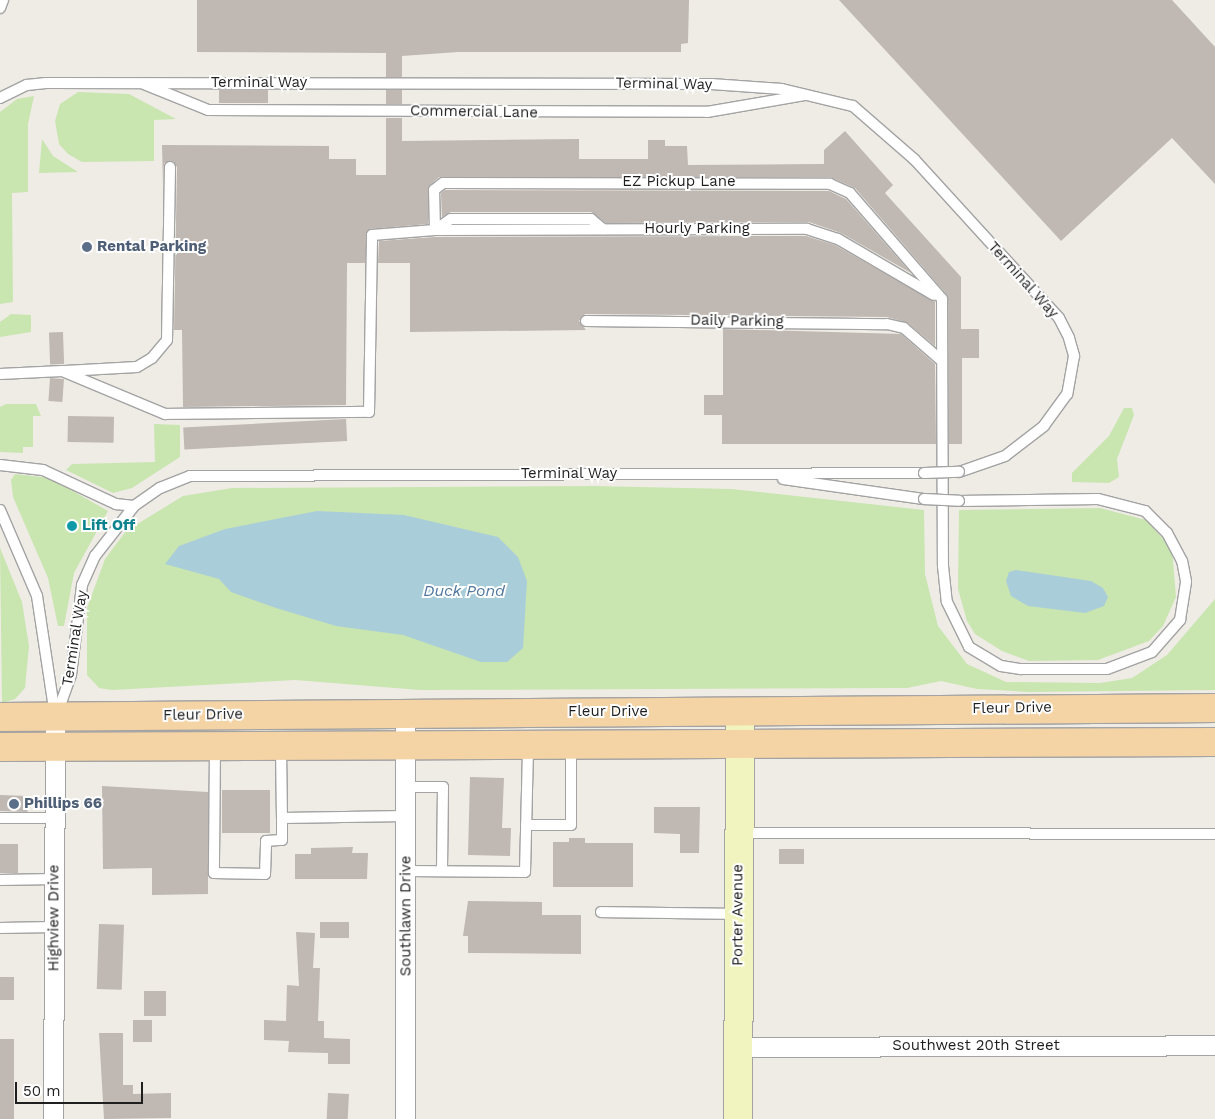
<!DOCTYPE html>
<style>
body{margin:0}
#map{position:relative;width:1215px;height:1119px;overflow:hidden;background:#efece6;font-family:"Work Sans",sans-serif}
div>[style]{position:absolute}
.grass>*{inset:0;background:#c9e5b0}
.water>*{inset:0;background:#aaced9}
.building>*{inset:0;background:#bfb8b3;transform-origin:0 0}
.roads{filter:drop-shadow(1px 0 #a3a3a3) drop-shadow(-1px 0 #a3a3a3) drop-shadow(0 1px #a3a3a3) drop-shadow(0 -1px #a3a3a3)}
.lane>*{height:10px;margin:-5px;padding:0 5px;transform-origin:5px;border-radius:5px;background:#fff}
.street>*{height:19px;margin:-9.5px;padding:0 9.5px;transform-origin:9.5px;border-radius:9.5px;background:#fff}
.secondary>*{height:28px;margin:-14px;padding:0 14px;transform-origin:14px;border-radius:14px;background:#f1f4be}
.primary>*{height:28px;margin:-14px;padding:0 14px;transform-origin:14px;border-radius:14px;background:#f4d3a5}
.bridges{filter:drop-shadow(1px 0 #a3a3a3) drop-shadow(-1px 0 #a3a3a3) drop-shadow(0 1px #a3a3a3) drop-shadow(0 -1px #a3a3a3)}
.lane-bridge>*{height:10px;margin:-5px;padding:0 5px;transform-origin:5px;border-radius:5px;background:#fff}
.dots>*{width:14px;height:14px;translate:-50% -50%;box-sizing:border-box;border:2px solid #fff;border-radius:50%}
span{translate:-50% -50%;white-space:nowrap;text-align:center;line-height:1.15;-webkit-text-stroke:4px #fff;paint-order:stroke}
.street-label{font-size:15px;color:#1f1f1f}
.service-label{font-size:15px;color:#4e5e75;font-weight:700}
.left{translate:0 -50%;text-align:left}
.culture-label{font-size:15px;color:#0d838f;font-weight:700}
.water-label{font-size:16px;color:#5077a0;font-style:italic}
.scale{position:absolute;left:15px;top:1082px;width:128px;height:22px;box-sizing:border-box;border:2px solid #1f1f1f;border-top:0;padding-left:6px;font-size:15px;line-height:18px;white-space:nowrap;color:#1f1f1f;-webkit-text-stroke:4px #fff;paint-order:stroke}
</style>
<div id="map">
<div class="grass">
<i style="clip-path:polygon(78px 92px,129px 94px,176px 119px,154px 120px,154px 161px,82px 162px,68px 154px,59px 144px,55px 121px,60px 104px)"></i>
<i style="clip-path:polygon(34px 96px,28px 124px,28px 192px,12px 193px,13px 302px,0 304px,0 112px,17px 99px)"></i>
<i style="clip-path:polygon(42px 139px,53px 156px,78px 172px,39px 173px)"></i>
<i style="clip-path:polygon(11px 314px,31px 315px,31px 332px,0 337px,0 322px)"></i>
<i style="clip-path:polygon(6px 404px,36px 404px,41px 416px,33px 416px,33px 447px,23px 447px,23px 453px,0 452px,0 407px)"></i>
<i style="clip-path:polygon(1124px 408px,1132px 408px,1134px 415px,1117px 459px,1119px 477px,1109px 483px,1072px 482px,1072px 473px,1109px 436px)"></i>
<i style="clip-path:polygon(154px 424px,180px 425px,180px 457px,132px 488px,113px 493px,66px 470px,72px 464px,155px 462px)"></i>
<i style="clip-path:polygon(15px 474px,50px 478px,108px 511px,74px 573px,64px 626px,58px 626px,48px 578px,13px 497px,11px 480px)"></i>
<i style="clip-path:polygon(592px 486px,732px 489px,924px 510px,925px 574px,938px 626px,967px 664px,1006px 682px,1100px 683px,1132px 678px,1167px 655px,1215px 599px,1215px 690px,1029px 692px,977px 689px,941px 681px,907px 688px,420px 690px,295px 680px,112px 690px,99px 688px,87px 675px,87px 608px,105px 559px,126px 531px,183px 496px,232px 488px)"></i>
<i style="clip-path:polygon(1100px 508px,1146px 520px,1172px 549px,1176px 597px,1163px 626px,1149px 641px,1098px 660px,1029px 661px,1002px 651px,975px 634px,967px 621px,958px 589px,959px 510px)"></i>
<i style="clip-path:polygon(0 548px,22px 602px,29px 646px,25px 688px,15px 699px,2px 703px)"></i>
</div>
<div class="water">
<i style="clip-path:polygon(317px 511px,404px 515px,498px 537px,518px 557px,527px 581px,523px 648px,507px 662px,481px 662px,403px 635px,336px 626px,276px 608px,231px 592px,219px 579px,165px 564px,179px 546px,225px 529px)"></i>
<i style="clip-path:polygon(1016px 570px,1091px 581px,1103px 588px,1108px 597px,1104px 606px,1085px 613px,1028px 606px,1011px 596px,1006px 581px,1009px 572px)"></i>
</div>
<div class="building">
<i style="clip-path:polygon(197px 0,689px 0,688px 43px,681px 44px,681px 52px,458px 52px,402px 56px,402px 77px,386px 77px,386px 53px,197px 52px)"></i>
<i style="clip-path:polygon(839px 0,1172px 0,1215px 47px,1215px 184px,1172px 138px,1061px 241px)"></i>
<i style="left:219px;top:90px;width:49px;height:13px"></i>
<i style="left:386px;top:90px;width:16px;height:14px"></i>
<i style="clip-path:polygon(386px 118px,402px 118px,402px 141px,579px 139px,579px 159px,648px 159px,648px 140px,665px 140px,665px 146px,687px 146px,688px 165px,824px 164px,824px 150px,845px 131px,893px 185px,885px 193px,961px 277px,961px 329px,979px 329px,979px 358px,962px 358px,962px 444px,949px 444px,948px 296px,855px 188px,830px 177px,439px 177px,428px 187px,428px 224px,369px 229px,365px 263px,347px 263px,346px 405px,183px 407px,182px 330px,174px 330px,177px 167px,173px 161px,164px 163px,163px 186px,162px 145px,329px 146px,329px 159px,356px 159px,356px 175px,386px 175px)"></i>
<i style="clip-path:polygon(445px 190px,829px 191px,846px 199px,911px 273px,841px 233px,809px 222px,606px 223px,591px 212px,451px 212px,442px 217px,441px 193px)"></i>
<i style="clip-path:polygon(806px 236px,835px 245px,935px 302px,935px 346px,908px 323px,887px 317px,585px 314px,579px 321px,586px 330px,410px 332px,410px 263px,378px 263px,379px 241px,435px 237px)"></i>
<i style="clip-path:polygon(723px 329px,901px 334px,935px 364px,936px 444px,722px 444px,722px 415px,704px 415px,704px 395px,723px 395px)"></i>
<i style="left:63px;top:332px;width:32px;height:14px;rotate:88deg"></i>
<i style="left:50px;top:378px;width:14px;height:23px;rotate:4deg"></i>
<i style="left:68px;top:416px;width:46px;height:26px;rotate:1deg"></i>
<i style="left:346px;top:419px;width:22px;height:163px;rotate:87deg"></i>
<i style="clip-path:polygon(470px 777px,504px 778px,502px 828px,511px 828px,510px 856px,468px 855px)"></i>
<i style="clip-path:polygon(102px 786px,208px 792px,208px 894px,152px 895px,152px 868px,103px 869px)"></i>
<i style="left:222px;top:790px;width:48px;height:43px"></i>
<i style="left:0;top:795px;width:28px;height:16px;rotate:2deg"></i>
<i style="clip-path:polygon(654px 807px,700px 807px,699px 853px,680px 853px,680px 834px,654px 833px)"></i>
<i style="clip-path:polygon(569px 838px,585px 838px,585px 843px,633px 843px,633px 887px,553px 887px,553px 842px,569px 842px)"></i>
<i style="left:0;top:844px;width:18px;height:29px"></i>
<i style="clip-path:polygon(353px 847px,352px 853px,368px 853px,367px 879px,295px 879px,295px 854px,311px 854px,311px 848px)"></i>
<i style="left:779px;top:849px;width:25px;height:15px"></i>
<i style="clip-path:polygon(468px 901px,542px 902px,542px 915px,581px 915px,581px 954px,468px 953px,468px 936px,463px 936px)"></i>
<i style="left:349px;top:922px;width:16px;height:29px;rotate:90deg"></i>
<i style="left:99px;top:924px;width:25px;height:65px;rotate:2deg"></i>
<i style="clip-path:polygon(296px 932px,315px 933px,313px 968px,320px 968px,318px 1021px,324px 1021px,324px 1038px,350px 1039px,350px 1064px,328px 1064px,328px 1053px,288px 1052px,289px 1041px,264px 1040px,264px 1020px,286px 1021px,287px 985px,299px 986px)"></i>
<i style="left:0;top:977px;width:14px;height:23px"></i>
<i style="left:144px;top:991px;width:22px;height:25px"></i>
<i style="left:133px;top:1020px;width:19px;height:22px"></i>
<i style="clip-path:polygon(99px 1033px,123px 1033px,123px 1085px,133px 1085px,133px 1094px,171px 1093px,171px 1118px,104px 1119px)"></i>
<i style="left:0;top:1039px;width:14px;height:80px"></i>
<i style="left:328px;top:1093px;width:21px;height:26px;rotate:3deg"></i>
</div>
<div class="roads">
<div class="lane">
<i style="left:0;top:8px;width:9px;rotate:-69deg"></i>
<i style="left:144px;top:84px;width:69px;rotate:22.1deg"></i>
<i style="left:208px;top:110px;width:499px;rotate:0.2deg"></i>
<i style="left:707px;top:112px;width:99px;rotate:-9.8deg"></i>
<i style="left:0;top:98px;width:30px;rotate:-26deg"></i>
<i style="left:27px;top:85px;width:19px;rotate:-6deg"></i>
<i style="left:46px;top:83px;width:665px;rotate:0.09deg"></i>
<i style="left:711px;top:84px;width:71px;rotate:4deg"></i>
<i style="left:782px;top:89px;width:73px;rotate:13.5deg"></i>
<i style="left:853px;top:106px;width:81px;rotate:41deg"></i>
<i style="left:914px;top:159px;width:215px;rotate:47.6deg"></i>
<i style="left:1059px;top:318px;width:22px;rotate:63deg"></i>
<i style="left:1069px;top:338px;width:19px;rotate:74deg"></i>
<i style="left:1074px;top:356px;width:39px;rotate:100deg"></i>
<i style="left:1067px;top:394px;width:39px;rotate:126deg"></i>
<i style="left:1044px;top:426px;width:49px;rotate:142.4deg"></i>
<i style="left:1005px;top:456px;width:49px;rotate:160.8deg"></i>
<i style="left:435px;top:230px;width:372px;rotate:-0.2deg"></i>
<i style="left:807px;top:229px;width:33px;rotate:18deg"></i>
<i style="left:838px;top:239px;width:111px;rotate:30.3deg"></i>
<i style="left:435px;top:230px;width:19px;rotate:-35deg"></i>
<i style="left:451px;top:219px;width:140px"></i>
<i style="left:591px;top:219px;width:16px;rotate:40deg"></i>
<i style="left:942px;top:299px;width:267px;rotate:89.8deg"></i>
<i style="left:943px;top:566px;width:36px;rotate:84deg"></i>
<i style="left:947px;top:602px;width:50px;rotate:63.9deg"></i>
<i style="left:969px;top:647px;width:37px;rotate:31deg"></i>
<i style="left:1001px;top:666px;width:20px;rotate:9deg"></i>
<i style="left:1021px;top:669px;width:86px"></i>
<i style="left:1107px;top:669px;width:48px;rotate:-20.7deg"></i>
<i style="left:1152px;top:652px;width:43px;rotate:-48.8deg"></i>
<i style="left:1180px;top:620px;width:39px;rotate:-81deg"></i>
<i style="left:1186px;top:581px;width:20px;rotate:-101deg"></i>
<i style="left:1182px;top:561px;width:32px;rotate:-118deg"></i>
<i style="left:1167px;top:533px;width:31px;rotate:-135deg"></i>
<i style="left:1145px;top:511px;width:49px;rotate:-165.7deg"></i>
<i style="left:1098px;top:499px;width:139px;rotate:179.2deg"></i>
<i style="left:586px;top:321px;width:301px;rotate:0.6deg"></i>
<i style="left:887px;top:324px;width:17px;rotate:13deg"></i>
<i style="left:904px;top:328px;width:50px;rotate:41deg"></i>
<i style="left:65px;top:371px;width:72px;rotate:-3.2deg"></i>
<i style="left:137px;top:367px;width:17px;rotate:-31deg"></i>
<i style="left:152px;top:358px;width:23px;rotate:-50deg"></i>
<i style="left:167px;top:340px;width:173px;rotate:-89deg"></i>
<i style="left:0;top:374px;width:62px;rotate:-2.8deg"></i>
<i style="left:62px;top:371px;width:112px;rotate:22.7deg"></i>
<i style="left:165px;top:414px;width:204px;rotate:-0.6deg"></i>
<i style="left:369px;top:412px;width:177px;rotate:-89deg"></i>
<i style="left:372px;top:235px;width:63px;rotate:-4.5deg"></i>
<i style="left:435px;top:230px;width:40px;rotate:-91.4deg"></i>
<i style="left:434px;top:190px;width:11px;rotate:-38deg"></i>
<i style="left:443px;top:183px;width:387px;rotate:0.1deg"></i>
<i style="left:830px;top:184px;width:22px;rotate:24deg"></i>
<i style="left:850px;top:193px;width:140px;rotate:49deg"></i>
<i style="left:0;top:465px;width:43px;rotate:6.6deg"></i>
<i style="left:43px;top:470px;width:81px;rotate:25deg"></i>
<i style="left:116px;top:504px;width:18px;rotate:6deg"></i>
<i style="left:783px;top:479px;width:142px;rotate:8.1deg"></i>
<i style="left:0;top:510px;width:94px;rotate:66.7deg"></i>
<i style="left:37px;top:596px;width:120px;rotate:81.4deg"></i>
<i style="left:57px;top:714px;width:41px;rotate:-70.3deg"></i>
<i style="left:71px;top:675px;width:91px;rotate:-83deg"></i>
<i style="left:82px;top:585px;width:32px;rotate:-66deg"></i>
<i style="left:95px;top:556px;width:63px;rotate:-52deg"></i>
<i style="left:134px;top:506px;width:32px;rotate:-35deg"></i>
<i style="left:160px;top:488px;width:32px;rotate:-22deg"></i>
<i style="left:190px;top:476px;width:734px;rotate:-0.23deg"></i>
<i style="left:215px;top:747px;width:126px;rotate:90.5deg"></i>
<i style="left:214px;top:873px;width:51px;rotate:1.1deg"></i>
<i style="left:265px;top:874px;width:33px;rotate:-88deg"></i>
<i style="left:266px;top:841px;width:16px;rotate:-4deg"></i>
<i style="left:282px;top:840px;width:22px;rotate:-90deg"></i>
<i style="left:281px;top:748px;width:70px;rotate:89.2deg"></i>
<i style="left:282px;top:818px;width:124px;rotate:-0.9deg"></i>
<i style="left:406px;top:787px;width:37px"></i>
<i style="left:443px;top:787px;width:84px;rotate:90.7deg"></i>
<i style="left:0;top:818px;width:55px"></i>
<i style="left:526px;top:825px;width:45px"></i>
<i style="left:571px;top:825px;width:80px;rotate:-90deg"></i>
<i style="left:740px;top:833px;width:475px;rotate:0.1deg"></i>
<i style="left:406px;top:871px;width:119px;rotate:0.5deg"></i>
<i style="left:525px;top:872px;width:126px;rotate:-88.6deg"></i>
<i style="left:0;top:880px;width:54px;rotate:-1.1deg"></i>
<i style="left:601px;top:912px;width:136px;rotate:0.8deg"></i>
<i style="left:0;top:928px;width:53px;rotate:-1.1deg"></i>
</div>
<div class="street">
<i style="left:737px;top:1047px;width:478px;rotate:-0.2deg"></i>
<i style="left:53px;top:1119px;width:402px;rotate:-89.7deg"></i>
<i style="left:405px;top:1119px;width:406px;rotate:-90deg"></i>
</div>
<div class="secondary">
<i style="left:738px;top:1119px;width:407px;rotate:-89.7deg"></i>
</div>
<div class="primary">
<i style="left:0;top:717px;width:1215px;rotate:-0.42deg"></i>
<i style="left:0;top:747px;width:1215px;rotate:-0.24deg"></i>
</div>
</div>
<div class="bridges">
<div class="lane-bridge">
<i style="left:924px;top:473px;width:35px;rotate:-2deg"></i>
<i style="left:924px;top:499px;width:35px;rotate:3deg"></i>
</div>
</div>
<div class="dots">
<i style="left:87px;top:247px;background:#5c6f8a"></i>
<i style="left:72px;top:526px;background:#0f9aa8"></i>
<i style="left:14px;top:804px;background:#5c6f8a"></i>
</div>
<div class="street-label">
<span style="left:259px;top:83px">Terminal Way</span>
<span style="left:664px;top:84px;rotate:1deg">Terminal Way</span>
<span style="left:474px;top:112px;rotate:1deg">Commercial Lane</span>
<span style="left:679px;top:182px">EZ Pickup Lane</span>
<span style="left:697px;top:229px">Hourly Parking</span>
<span style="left:1023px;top:280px;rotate:48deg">Terminal Way</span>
<span style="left:737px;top:321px;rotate:1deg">Daily Parking</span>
<span style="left:569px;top:474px">Terminal Way</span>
<span style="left:75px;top:638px;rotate:-81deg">Terminal Way</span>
<span style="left:1012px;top:708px;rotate:-1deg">Fleur Drive</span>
<span style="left:608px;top:712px">Fleur Drive</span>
<span style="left:203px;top:715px;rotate:-1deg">Fleur Drive</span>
<span style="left:738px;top:915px;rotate:-90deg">Porter Avenue</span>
<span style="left:406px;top:916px;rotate:-90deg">Southlawn Drive</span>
<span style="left:54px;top:918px;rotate:-90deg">Highview Drive</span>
<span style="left:976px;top:1046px">Southwest 20th Street</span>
</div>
<div class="service-label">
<span class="left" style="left:97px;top:247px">Rental Parking</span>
<span class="left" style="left:24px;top:804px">Phillips 66</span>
</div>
<div class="culture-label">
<span class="left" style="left:82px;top:526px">Lift Off</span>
</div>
<div class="water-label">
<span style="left:464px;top:591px">Duck Pond</span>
</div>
<div class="scale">50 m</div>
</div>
